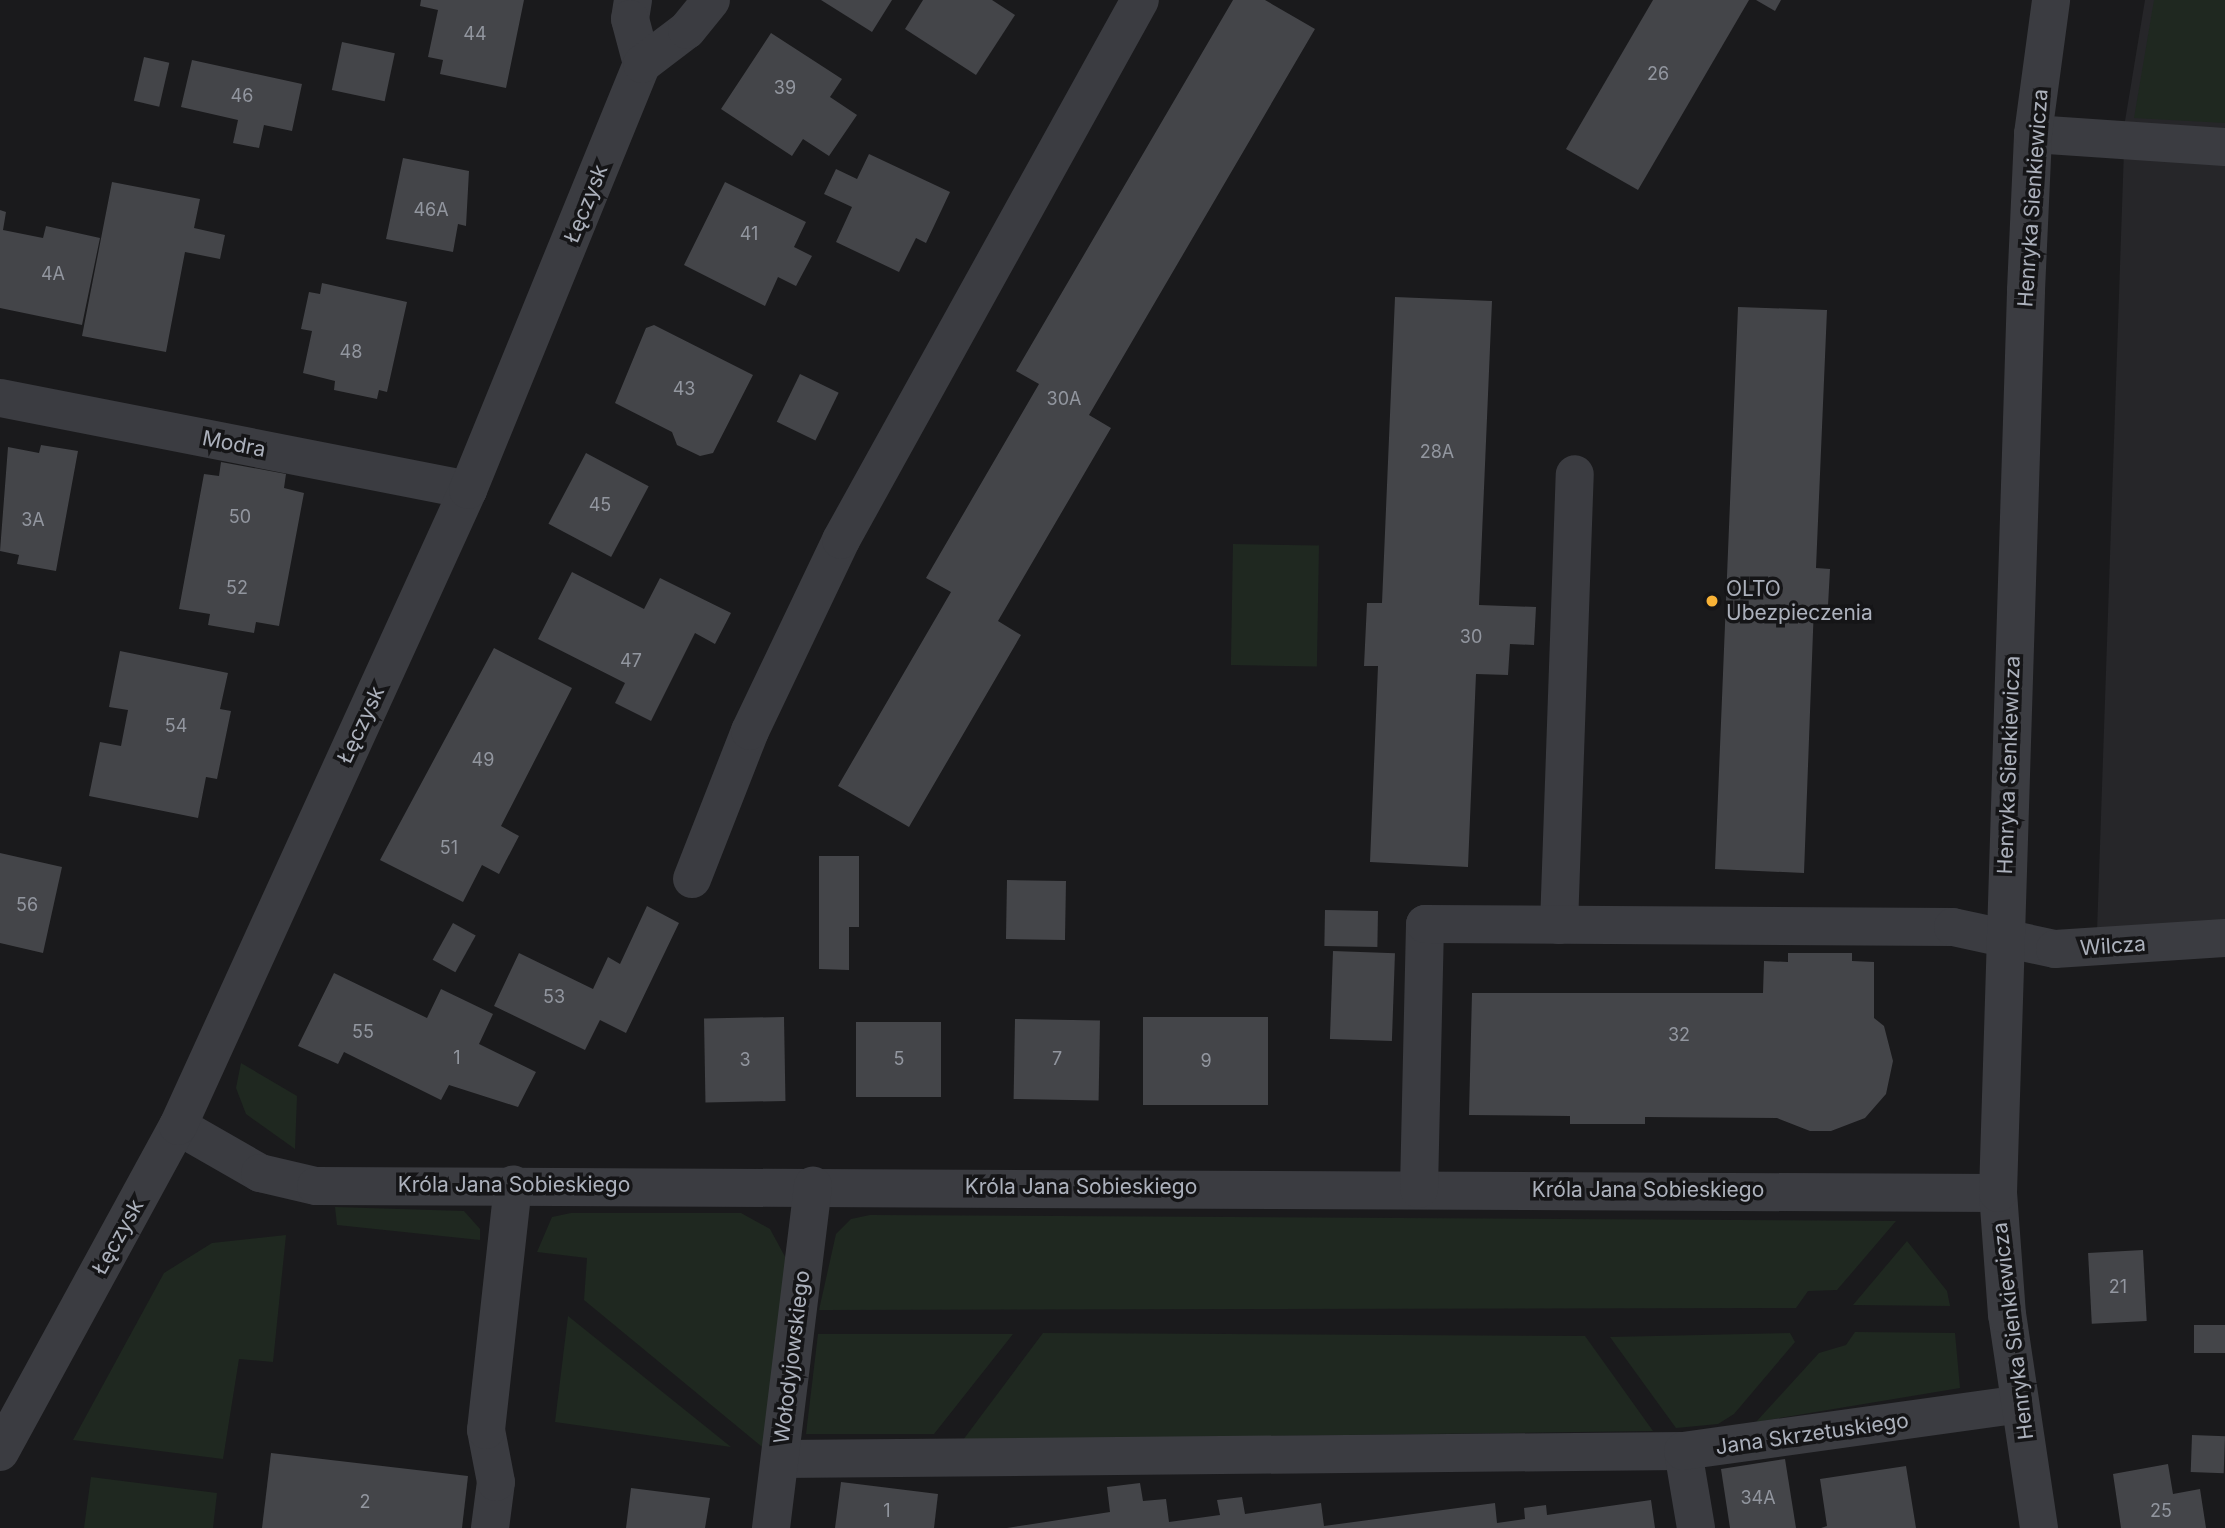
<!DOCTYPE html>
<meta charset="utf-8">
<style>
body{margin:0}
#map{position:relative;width:2225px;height:1528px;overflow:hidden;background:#1a1a1c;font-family:Inter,sans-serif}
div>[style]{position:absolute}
.built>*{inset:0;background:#262629}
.green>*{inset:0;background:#1f2820;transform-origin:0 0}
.building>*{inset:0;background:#444549;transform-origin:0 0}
.minor>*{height:38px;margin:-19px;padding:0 19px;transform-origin:19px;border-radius:19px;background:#3b3c41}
.dots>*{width:19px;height:19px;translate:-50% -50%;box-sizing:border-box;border:4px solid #151517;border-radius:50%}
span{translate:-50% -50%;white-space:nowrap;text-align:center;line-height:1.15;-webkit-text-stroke:7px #151517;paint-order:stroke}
.number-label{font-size:18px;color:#92969f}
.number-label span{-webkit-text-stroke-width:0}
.street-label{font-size:21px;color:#acb1bc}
.poi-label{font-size:21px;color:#acb1bc}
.left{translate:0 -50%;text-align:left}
</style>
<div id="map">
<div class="built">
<i style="clip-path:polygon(2145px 0,2225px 0,2225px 923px,2097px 932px,2125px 121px)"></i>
</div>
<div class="green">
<i style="clip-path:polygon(2154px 0,2225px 0,2225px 123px,2134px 118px)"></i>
<i style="left:1233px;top:544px;width:86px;height:121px;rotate:1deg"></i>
<i style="clip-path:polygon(241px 1063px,297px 1096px,295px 1149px,246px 1114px,236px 1088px)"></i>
<i style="clip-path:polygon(335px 1207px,464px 1211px,480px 1229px,480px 1240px,337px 1225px)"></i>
<i style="clip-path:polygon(571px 1213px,741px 1213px,770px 1229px,789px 1264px,767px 1451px,584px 1300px,587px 1258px,537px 1252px,552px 1217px)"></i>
<i style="clip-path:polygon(870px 1215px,1896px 1221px,1837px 1290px,1808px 1291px,1796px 1308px,819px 1310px,836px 1234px,851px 1219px)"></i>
<i style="clip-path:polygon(286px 1235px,273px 1362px,239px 1359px,223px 1459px,73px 1440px,164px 1273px,212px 1243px)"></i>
<i style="clip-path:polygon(1907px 1241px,1947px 1291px,1950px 1306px,1853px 1305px)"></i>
<i style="clip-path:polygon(568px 1316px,731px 1447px,555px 1422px)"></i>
<i style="clip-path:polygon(1855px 1332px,1955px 1333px,1960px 1388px,1756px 1422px,1819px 1353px,1846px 1345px)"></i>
<i style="clip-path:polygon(1043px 1333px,1585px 1336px,1653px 1431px,963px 1440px)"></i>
<i style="clip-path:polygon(1790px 1333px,1795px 1342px,1734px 1414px,1718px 1424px,1676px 1428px,1610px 1337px)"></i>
<i style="clip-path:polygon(818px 1334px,1013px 1334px,934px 1434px,806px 1434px)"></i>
<i style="clip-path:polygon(91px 1477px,217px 1493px,213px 1528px,84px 1528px)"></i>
</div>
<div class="building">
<i style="clip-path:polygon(421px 0,524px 0,506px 88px,440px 74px,443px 60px,428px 57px,438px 10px,420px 6px)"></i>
<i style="clip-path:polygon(821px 0,892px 0,872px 32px)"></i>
<i style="clip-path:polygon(923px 0,992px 0,1015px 15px,976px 75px,905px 29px)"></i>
<i style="clip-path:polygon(1233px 0,1265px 0,1315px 29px,1089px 415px,1111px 428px,998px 621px,1021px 635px,909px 827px,838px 786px,951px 592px,926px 578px,1039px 384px,1016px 371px)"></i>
<i style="clip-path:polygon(1653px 0,1749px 0,1638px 190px,1566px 149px)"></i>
<i style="clip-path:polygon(1756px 0,1781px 0,1775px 11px)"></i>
<i style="clip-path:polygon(771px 33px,842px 79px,830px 97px,857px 115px,829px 156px,803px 139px,792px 156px,721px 109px)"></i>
<i style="left:342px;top:42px;width:54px;height:49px;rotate:12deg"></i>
<i style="left:144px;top:57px;width:26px;height:45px;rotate:13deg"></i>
<i style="clip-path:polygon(192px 60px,302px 84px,292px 131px,264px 125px,259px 148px,233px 143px,238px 120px,181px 107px)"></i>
<i style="clip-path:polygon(869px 154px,950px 192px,926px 243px,916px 238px,899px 272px,836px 242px,852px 207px,824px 194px,836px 169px,857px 179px)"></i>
<i style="clip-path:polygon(403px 158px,469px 171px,466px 226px,458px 224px,453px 252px,386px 239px)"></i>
<i style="clip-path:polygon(112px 182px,200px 199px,194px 228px,225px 235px,220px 259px,185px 252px,166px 352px,82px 336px)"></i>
<i style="clip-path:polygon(725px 182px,806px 222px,794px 247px,812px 256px,796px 286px,778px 277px,765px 306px,684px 265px)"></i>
<i style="clip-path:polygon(0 210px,6px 212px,3px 230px,43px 238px,46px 226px,100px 238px,82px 325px,0 308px)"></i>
<i style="clip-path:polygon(322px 283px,407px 302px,387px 392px,379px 390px,377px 399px,334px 390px,335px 381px,303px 373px,312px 331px,301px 329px,309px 292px,320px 294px)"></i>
<i style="clip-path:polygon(1395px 297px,1492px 301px,1479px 605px,1536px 607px,1534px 645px,1510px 644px,1508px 675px,1476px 674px,1468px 867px,1370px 862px,1378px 666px,1364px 666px,1367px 603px,1382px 603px)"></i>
<i style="clip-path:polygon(1738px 307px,1827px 310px,1816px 568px,1830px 569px,1828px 606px,1814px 605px,1804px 873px,1715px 869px)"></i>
<i style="clip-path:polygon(654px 325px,753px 375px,713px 453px,700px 456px,677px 445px,672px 432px,615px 403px,646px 328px)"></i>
<i style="left:800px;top:374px;width:43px;height:53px;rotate:26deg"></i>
<i style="clip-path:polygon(41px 445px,78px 451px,56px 571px,17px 564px,19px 555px,0 551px,8px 447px,39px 453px)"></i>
<i style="left:586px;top:453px;width:71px;height:80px;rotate:28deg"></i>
<i style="clip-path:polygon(221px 462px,286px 474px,284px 488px,304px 493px,279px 626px,256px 622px,254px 633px,208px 625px,210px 614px,179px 609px,204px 474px,219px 476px)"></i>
<i style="clip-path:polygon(572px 572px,644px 609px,660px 578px,731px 613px,715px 644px,695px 633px,651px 721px,615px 703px,625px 683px,538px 639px)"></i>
<i style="clip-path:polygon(494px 648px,572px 688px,501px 826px,519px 836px,499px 874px,482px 865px,463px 902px,380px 860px)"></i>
<i style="clip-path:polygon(120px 651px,228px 673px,220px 709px,231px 711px,217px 779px,206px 777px,198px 818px,89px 796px,100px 742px,121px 746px,128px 710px,109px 707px)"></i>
<i style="clip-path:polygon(0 853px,62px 867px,43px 953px,0 943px)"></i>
<i style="clip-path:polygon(819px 856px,859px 856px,859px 927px,849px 927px,849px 970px,819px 969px)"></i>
<i style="left:1007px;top:880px;width:59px;height:59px;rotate:1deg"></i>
<i style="clip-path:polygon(647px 906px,679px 923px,626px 1033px,600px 1020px,585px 1050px,494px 1006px,519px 953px,593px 989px,608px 957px,620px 964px)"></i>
<i style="left:1325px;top:910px;width:53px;height:36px;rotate:1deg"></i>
<i style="left:453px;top:923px;width:26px;height:42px;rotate:29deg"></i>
<i style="left:1333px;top:951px;width:62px;height:88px;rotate:2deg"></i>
<i style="clip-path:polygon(1788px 953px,1852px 953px,1852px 961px,1874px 962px,1874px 1018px,1884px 1026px,1893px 1061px,1886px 1094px,1865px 1118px,1831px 1131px,1810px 1131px,1777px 1118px,1645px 1117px,1645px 1124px,1570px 1124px,1570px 1116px,1469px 1115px,1472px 993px,1763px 993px,1764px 961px,1788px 962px)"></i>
<i style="clip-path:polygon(334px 973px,427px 1018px,441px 989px,493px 1014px,479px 1044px,536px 1072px,518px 1107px,449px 1085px,441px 1100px,344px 1052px,338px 1064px,298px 1046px)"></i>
<i style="left:784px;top:1017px;width:84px;height:80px;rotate:89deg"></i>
<i style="left:1143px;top:1017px;width:125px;height:88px"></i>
<i style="left:1015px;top:1019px;width:85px;height:80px;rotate:1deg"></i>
<i style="left:856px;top:1022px;width:85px;height:75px"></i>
<i style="left:2143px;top:1250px;width:71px;height:55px;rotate:87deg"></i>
<i style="left:2225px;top:1325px;width:28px;height:31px;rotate:90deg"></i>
<i style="left:2192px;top:1435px;width:33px;height:37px;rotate:2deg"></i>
<i style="clip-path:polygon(271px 1453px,468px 1476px,462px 1528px,262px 1528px)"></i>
<i style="clip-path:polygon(1785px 1459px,1796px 1528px,1730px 1528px,1721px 1469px)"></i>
<i style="clip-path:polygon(2168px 1464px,2173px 1494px,2200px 1489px,2206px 1528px,2121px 1528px,2113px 1474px)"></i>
<i style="clip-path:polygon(1906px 1466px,1916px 1528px,1821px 1528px,1827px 1526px,1820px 1479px)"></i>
<i style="clip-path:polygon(841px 1482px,938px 1494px,934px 1528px,835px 1528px)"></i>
<i style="clip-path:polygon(1140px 1483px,1143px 1501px,1166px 1499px,1169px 1522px,1220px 1515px,1217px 1500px,1242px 1497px,1245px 1514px,1321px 1503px,1324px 1526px,1495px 1503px,1497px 1523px,1525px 1519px,1524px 1508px,1546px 1505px,1547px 1515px,1651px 1500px,1655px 1528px,1007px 1528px,1110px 1512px,1107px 1487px)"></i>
<i style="clip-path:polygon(631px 1488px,710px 1498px,705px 1528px,626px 1528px)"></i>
</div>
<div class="minor">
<i style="left:633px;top:0;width:19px;rotate:99deg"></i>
<i style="left:630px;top:19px;width:47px;rotate:75.1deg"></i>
<i style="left:2033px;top:134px;width:192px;rotate:3.9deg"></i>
<i style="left:0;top:398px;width:477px;rotate:11.1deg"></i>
<i style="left:692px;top:879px;width:159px;rotate:-68.6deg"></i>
<i style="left:750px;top:731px;width:212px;rotate:-64.5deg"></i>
<i style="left:841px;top:540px;width:617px;rotate:-61.03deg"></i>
<i style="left:1559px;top:925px;width:451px;rotate:-88deg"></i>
<i style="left:178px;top:1126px;width:95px;rotate:29.8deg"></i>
<i style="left:260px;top:1173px;width:57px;rotate:13.1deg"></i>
<i style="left:316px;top:1186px;width:1682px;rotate:0.24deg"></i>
<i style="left:1419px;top:1189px;width:265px;rotate:-88.7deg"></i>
<i style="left:1425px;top:924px;width:528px;rotate:0.33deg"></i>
<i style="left:1953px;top:927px;width:104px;rotate:12.2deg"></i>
<i style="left:2055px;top:949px;width:170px;rotate:-3.7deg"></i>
<i style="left:0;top:1452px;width:371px;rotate:-61.4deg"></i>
<i style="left:178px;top:1126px;width:699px;rotate:-65.49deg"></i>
<i style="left:468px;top:490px;width:460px;rotate:-67.8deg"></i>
<i style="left:642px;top:64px;width:56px;rotate:-37.1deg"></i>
<i style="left:687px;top:30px;width:38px;rotate:-51deg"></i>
<i style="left:780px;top:1459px;width:903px;rotate:-0.51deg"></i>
<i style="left:490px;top:1528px;width:46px;rotate:-82.6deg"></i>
<i style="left:496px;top:1482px;width:53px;rotate:-100.9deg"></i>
<i style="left:486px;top:1430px;width:247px;rotate:-83.7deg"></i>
<i style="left:771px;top:1528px;width:345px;rotate:-83deg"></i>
<i style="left:1696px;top:1528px;width:78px;rotate:-99.6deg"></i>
<i style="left:1683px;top:1451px;width:340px;rotate:-7.9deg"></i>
<i style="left:2039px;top:1528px;width:215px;rotate:-98.5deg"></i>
<i style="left:2007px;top:1315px;width:122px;rotate:-94.2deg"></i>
<i style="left:1998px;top:1193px;width:903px;rotate:-88.22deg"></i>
<i style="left:2026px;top:290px;width:156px;rotate:-87.4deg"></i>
<i style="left:2033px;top:134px;width:135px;rotate:-82.3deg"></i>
</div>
<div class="dots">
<i style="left:1712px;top:601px;background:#f8b236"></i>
</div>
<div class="number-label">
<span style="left:475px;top:34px">44</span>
<span style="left:1658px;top:74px">26</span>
<span style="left:785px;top:88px">39</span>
<span style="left:242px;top:96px">46</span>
<span style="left:431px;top:210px">46A</span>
<span style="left:749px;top:234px">41</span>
<span style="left:53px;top:274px">4A</span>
<span style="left:351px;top:352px">48</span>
<span style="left:684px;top:389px">43</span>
<span style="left:1064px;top:399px">30A</span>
<span style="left:1437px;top:452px">28A</span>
<span style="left:600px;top:505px">45</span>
<span style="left:240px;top:517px">50</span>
<span style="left:33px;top:520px">3A</span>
<span style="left:237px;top:588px">52</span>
<span style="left:1471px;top:637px">30</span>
<span style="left:631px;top:661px">47</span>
<span style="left:176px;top:726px">54</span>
<span style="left:483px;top:760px">49</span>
<span style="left:449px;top:848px">51</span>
<span style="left:27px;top:905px">56</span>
<span style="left:554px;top:997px">53</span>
<span style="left:363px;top:1032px">55</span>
<span style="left:1679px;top:1035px">32</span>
<span style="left:457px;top:1058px">1</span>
<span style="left:899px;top:1059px">5</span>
<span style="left:1057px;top:1059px">7</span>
<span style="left:745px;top:1060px">3</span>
<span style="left:1206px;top:1061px">9</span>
<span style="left:2118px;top:1287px">21</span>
<span style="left:1758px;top:1498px">34A</span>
<span style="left:365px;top:1502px">2</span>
<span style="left:887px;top:1511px">1</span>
<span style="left:2161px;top:1511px">25</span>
</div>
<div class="street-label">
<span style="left:2033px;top:198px;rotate:-86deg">Henryka Sienkiewicza</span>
<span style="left:586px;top:204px;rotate:-68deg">Łęczysk</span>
<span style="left:234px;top:444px;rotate:11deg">Modra</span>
<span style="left:361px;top:725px;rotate:-65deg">Łęczysk</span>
<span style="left:2009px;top:765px;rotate:-88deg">Henryka Sienkiewicza</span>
<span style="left:2113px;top:946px;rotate:-4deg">Wilcza</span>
<span style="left:514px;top:1185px">Króla Jana Sobieskiego</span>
<span style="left:1081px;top:1187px">Króla Jana Sobieskiego</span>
<span style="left:1648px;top:1190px">Króla Jana Sobieskiego</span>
<span style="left:118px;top:1237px;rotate:-61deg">Łęczysk</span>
<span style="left:2013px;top:1331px;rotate:-97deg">Henryka Sienkiewicza</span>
<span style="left:792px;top:1357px;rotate:-83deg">Wołodyjowskiego</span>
<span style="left:1812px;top:1434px;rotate:-8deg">Jana Skrzetuskiego</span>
</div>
<div class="poi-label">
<span class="left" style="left:1726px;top:601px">OLTO<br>Ubezpieczenia</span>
</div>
</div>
